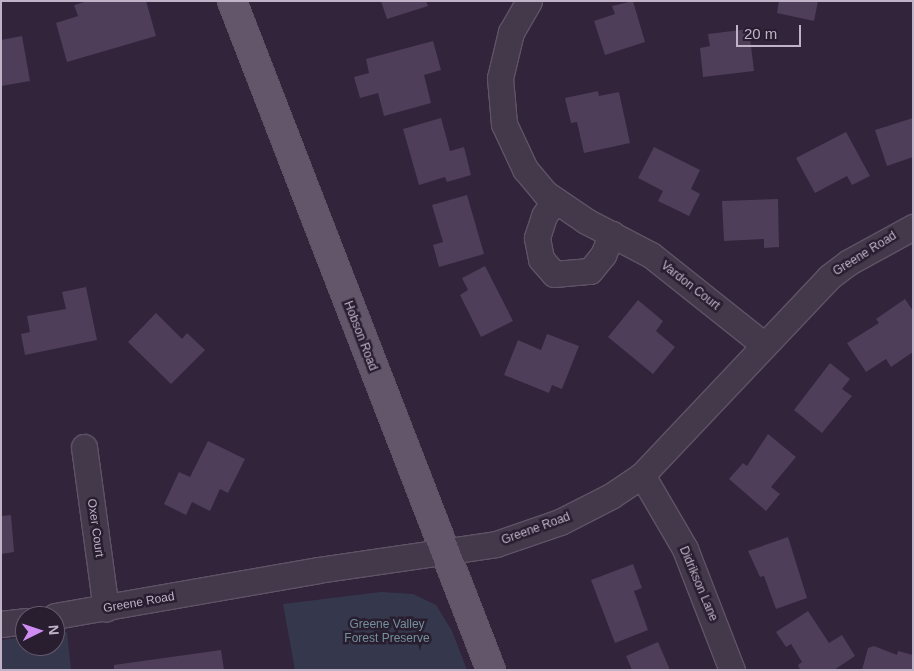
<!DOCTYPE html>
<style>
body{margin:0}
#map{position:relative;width:914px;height:671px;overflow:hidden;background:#32243b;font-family:Arial,sans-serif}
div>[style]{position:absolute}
.green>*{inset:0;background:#35384c}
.building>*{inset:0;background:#4e3e59}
.roads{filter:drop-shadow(1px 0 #5f5366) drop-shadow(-1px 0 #5f5366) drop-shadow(0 1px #5f5366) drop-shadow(0 -1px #5f5366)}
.minor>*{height:25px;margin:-12.5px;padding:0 12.5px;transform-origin:12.5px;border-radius:12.5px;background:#44384b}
.major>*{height:28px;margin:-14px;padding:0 14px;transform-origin:14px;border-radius:14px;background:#63566b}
span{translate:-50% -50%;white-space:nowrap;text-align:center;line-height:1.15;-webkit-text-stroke:5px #291d30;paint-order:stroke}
.street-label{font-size:12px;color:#c0b3c7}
.park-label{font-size:12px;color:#72919b}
.frame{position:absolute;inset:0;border:2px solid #c0b3c7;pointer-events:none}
.north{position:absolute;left:15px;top:606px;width:50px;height:50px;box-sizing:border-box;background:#291d30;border:1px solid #65596c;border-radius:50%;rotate:86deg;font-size:14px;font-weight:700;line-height:20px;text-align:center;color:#c0b3c7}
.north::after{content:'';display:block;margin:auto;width:18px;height:22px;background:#cf8cf2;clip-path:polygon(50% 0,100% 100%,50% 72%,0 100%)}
.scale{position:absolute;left:736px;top:25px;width:65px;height:22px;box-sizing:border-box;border:2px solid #c0b3c7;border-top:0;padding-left:6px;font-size:15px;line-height:18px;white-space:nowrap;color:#c0b3c7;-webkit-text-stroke:4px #291d30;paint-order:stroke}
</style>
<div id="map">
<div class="green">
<i style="clip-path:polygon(381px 592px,413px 594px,436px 605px,452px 631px,467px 670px,295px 670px,283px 604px)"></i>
<i style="clip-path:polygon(67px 632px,71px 670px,1px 670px,1px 640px,25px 637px,25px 646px,55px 646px,55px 634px)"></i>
</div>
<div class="building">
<i style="clip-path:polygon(88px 1px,146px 1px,156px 36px,67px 62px,56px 23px,78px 16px,74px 5px)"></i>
<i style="clip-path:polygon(381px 1px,426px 1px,428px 6px,387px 19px)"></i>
<i style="clip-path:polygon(633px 1px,645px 42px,605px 55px,594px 21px,615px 14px,612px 6px)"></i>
<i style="clip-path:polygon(779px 1px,818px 1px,814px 21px,777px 13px)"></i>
<i style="clip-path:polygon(749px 29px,754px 71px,703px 77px,700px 48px,710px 46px,708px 34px)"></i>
<i style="clip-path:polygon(22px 36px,30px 81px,1px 86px,1px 40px)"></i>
<i style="clip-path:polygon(433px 41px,441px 70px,424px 75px,431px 103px,384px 116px,378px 93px,360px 98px,354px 77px,369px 73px,366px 59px)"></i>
<i style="clip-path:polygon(598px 91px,599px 96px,619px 92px,630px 143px,584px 153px,577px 122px,571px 123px,565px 98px)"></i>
<i style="clip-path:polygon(441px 118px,450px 151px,464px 147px,471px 175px,447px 182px,445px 177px,419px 185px,403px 129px)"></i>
<i style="clip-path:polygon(913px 118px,913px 157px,887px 166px,875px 130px)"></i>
<i style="clip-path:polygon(846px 132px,870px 176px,852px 185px,847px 176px,815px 193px,796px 158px)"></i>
<i style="clip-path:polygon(654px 147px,700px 170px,691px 189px,700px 194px,689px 216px,658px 201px,663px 191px,638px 178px)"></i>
<i style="clip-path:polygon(467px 195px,484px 254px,439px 267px,433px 245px,443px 242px,432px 205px)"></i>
<i style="clip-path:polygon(778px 199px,779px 247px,764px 248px,764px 239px,724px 241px,722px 201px)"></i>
<i style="clip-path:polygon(485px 266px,513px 321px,481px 337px,460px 295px,468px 290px,462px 278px)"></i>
<i style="clip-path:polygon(86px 287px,97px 340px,25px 355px,21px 334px,30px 332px,27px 316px,66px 309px,62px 292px)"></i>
<i style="clip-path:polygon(905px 299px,913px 311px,913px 352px,891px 367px,886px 359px,866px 372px,847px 343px,879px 323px,876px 319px)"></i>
<i style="clip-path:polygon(638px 300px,663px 321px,656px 331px,675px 347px,653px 374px,608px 337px)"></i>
<i style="clip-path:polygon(156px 313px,182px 339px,187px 333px,205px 350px,171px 384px,128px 342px)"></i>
<i style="clip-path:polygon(547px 334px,579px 346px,562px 389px,552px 385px,549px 393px,504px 375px,518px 340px,541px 350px)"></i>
<i style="clip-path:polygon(830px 363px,850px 379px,842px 389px,852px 396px,822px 433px,794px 410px)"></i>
<i style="clip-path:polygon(768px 434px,796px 457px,771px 487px,780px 494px,766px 511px,729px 479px,743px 463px,747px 466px)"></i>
<i style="clip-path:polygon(208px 441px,245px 459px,228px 493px,220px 489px,210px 511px,192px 502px,186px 515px,164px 504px,179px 472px,190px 477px)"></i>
<i style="clip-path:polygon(11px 515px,14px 552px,1px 554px,1px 516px)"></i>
<i style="clip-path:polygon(788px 537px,807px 598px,776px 609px,764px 576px,760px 577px,748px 551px)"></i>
<i style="clip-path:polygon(633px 564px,642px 588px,634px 591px,648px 630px,615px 643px,591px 580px)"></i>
<i style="clip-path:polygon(808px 611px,829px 643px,842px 635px,855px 656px,834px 670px,800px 670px,798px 665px,802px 662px,791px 644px,786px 647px,776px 632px)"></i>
<i style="clip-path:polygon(658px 642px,670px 670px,632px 670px,626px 656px)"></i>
<i style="clip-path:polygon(874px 646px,897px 655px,898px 651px,913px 655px,913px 670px,862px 670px,868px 648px)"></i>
<i style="clip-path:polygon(221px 650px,224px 670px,114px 670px,114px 665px)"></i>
</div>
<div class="roads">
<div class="minor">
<i style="left:529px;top:1px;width:36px;rotate:120deg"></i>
<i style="left:511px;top:32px;width:47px;rotate:103.4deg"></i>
<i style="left:500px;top:78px;width:46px;rotate:85deg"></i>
<i style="left:504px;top:124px;width:50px;rotate:65deg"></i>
<i style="left:525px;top:169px;width:31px;rotate:50deg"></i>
<i style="left:545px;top:193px;width:50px;rotate:34.3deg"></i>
<i style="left:586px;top:221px;width:73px;rotate:27.6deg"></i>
<i style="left:651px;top:255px;width:143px;rotate:38.5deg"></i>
<i style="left:555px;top:200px;width:19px;rotate:125deg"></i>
<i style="left:544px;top:216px;width:23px;rotate:108deg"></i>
<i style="left:537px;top:238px;width:21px;rotate:79deg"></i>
<i style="left:541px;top:259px;width:20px;rotate:49deg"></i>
<i style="left:554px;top:274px;width:36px;rotate:-5deg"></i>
<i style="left:590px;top:271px;width:21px;rotate:-51deg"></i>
<i style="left:603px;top:255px;width:23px;rotate:-67deg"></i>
<i style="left:84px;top:447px;width:163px;rotate:82.3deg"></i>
<i style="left:642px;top:475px;width:86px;rotate:59.8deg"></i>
<i style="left:685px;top:549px;width:130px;rotate:68.8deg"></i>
<i style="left:55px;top:616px;width:267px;rotate:-9.9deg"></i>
<i style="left:318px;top:570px;width:180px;rotate:-8.3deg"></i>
<i style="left:496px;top:544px;width:68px;rotate:-19deg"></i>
<i style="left:560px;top:522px;width:57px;rotate:-27deg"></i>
<i style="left:611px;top:496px;width:37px;rotate:-34deg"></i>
<i style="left:642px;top:475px;width:272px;rotate:-46.6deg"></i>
<i style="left:829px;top:277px;width:25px;rotate:-37deg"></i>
<i style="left:849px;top:262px;width:73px;rotate:-28.7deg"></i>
<i style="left:1px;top:624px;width:24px;rotate:-7deg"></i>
</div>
<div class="major">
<i style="left:232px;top:1px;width:717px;rotate:68.84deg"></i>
</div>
</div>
<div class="street-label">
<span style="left:865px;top:254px;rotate:-32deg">Greene Road</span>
<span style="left:690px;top:286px;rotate:38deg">Vardon Court</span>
<span style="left:360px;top:336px;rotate:69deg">Hobson Road</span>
<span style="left:95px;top:528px;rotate:82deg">Oxer Court</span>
<span style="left:536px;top:529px;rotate:-20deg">Greene Road</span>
<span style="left:698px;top:584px;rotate:67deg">Didrikson Lane</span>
<span style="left:139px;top:603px;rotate:-10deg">Greene Road</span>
</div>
<div class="park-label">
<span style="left:387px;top:632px">Greene Valley<br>Forest Preserve</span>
</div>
<div class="frame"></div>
<div class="north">N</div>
<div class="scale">20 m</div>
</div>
